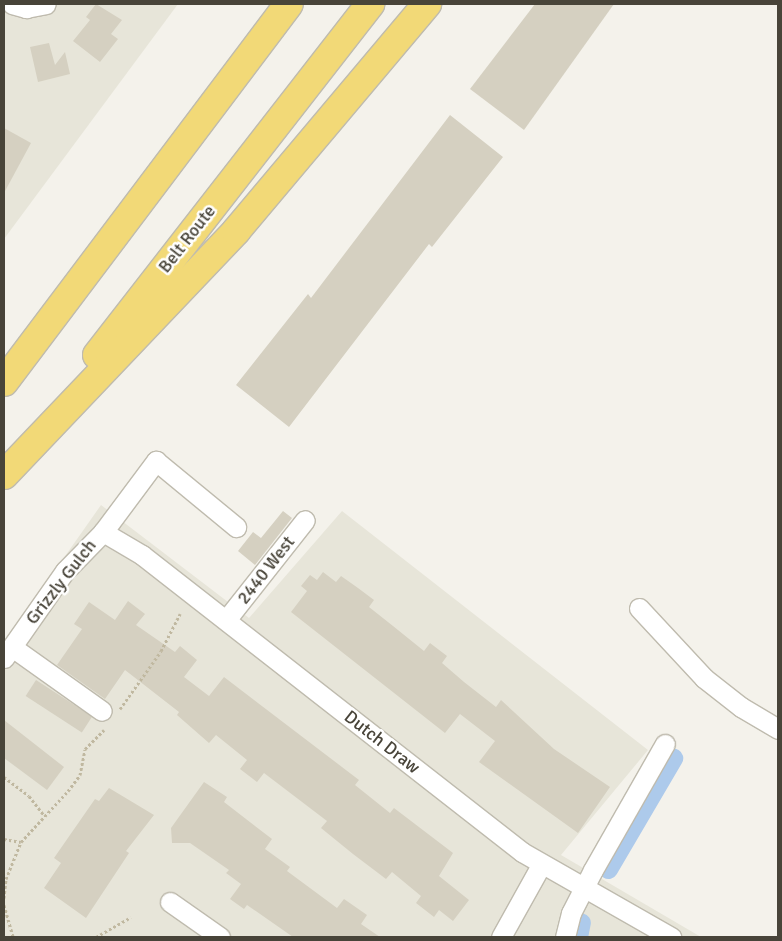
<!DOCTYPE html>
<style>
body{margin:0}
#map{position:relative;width:782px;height:941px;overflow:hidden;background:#f4f2eb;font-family:Signika,sans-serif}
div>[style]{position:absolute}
.residential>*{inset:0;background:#e7e5d9}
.canal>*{height:19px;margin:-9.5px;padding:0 9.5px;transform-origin:9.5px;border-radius:9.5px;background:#adcaeb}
.building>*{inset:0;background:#d5d0c1;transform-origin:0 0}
.path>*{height:3px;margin-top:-1.5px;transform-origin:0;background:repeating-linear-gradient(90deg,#c0b8a0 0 2.5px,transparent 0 5px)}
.roads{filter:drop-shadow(1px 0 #bfbbae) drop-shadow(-1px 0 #bfbbae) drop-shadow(0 1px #bfbbae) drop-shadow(0 -1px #bfbbae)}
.minor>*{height:19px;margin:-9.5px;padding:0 9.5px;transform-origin:9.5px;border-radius:9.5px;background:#fff}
.highway>*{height:28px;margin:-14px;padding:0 14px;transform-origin:14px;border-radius:14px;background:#f2d977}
span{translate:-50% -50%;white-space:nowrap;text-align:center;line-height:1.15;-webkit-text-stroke:5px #fff;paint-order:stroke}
.street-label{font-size:18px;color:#484439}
.frame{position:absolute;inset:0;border:5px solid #484439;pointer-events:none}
</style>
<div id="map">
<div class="residential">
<i style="clip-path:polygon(4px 4px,178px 4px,4px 239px)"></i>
<i style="clip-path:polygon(101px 505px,249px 618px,342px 511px,648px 750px,561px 855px,701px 937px,4px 937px,4px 643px)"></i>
</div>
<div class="canal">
<i style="left:608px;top:869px;width:129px;rotate:-59.6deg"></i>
<i style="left:578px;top:937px;width:15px;rotate:-79deg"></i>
</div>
<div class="building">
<i style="clip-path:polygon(96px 4px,122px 20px,111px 34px,118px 39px,100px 62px,73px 41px,90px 20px,86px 17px)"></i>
<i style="clip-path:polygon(535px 4px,614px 4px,524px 130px,470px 89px)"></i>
<i style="clip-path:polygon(49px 43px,55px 65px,65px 52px,70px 74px,38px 82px,30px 47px)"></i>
<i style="clip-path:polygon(450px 115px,503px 157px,432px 247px,429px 244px,289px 427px,236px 385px,308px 294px,311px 298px)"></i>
<i style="clip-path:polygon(4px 128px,31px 143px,4px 193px)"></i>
<i style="clip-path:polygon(283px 511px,292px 518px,255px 565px,238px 551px,253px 532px,261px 538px)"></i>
<i style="clip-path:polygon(323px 572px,336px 582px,341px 576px,358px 588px,374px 600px,369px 607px,393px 626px,424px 651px,430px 643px,447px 656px,442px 663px,464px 682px,496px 707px,501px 700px,554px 749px,610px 787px,578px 833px,479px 762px,495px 741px,460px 714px,445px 733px,291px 612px,307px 591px,301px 586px,310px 575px,317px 580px)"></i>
<i style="clip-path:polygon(128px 601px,145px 614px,136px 625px,175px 652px,180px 646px,197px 660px,184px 677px,209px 696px,224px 677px,359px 780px,355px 785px,390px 813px,394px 808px,453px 853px,439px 876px,469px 900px,453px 921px,439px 910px,434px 917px,416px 903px,421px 896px,392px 872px,386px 879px,353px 854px,321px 828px,327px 821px,264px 773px,257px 782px,240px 769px,247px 760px,216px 735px,209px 743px,177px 715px,179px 712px,125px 670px,105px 699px,57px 665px,82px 629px,74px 624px,89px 602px,115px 620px)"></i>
<i style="left:36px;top:680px;width:67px;height:19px;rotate:33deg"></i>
<i style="clip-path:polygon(4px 720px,64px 767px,47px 790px,4px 758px)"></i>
<i style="clip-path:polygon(204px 782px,227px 797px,224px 802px,272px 839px,265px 849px,290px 867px,287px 871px,337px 908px,344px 899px,367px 915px,361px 924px,380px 937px,293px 937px,247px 905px,244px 909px,230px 899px,241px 884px,226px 873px,229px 870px,190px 843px,172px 843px,171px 828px)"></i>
<i style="clip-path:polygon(109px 788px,154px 815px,126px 851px,129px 853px,86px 918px,44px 888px,61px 863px,54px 858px,95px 799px,99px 801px)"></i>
</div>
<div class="path">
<i style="left:120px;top:709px;width:71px;rotate:-54.7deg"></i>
<i style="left:161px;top:651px;width:42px;rotate:-62.8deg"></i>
<i style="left:4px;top:777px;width:31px;rotate:37deg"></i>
<i style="left:29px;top:796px;width:24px;rotate:52deg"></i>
<i style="left:4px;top:839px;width:17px;rotate:10deg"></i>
<i style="left:4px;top:898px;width:19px;rotate:-84deg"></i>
<i style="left:6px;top:879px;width:40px;rotate:-68deg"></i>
<i style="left:21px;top:842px;width:69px;rotate:-47.3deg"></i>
<i style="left:68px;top:791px;width:20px;rotate:-53deg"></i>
<i style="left:80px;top:775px;width:26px;rotate:-79deg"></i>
<i style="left:85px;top:749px;width:27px;rotate:-45deg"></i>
<i style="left:4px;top:905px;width:33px;rotate:74deg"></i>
<i style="left:96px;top:937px;width:40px;rotate:-29.7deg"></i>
</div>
<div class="roads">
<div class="minor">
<i style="left:12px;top:4px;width:15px;rotate:16deg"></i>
<i style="left:26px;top:8px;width:20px;rotate:-11deg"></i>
<i style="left:103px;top:532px;width:45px;rotate:30.5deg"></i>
<i style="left:142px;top:555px;width:482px;rotate:38deg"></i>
<i style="left:522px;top:852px;width:172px;rotate:29.7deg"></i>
<i style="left:639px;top:608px;width:96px;rotate:47.1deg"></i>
<i style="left:704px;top:678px;width:47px;rotate:38.1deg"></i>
<i style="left:741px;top:707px;width:43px;rotate:30.7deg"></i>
<i style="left:226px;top:620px;width:127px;rotate:-51.7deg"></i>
<i style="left:12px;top:647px;width:110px;rotate:35.4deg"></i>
<i style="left:4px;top:658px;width:106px;rotate:-55deg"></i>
<i style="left:65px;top:571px;width:54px;rotate:-45.7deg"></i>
<i style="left:103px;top:532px;width:89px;rotate:-53.3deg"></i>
<i style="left:156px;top:461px;width:104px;rotate:39.5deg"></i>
<i style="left:170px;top:902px;width:61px;rotate:35deg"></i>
<i style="left:501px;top:937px;width:82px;rotate:-60.9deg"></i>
<i style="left:565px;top:937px;width:25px;rotate:-76deg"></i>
<i style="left:571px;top:913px;width:48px;rotate:-62.9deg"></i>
<i style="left:593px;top:870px;width:145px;rotate:-60.3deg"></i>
</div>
<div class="highway">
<i style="left:97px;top:355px;width:445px;rotate:-52.1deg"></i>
<i style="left:4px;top:382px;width:473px;rotate:-53deg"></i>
<i style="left:4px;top:475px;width:337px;rotate:-46.4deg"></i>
<i style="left:236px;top:231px;width:297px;rotate:-49.9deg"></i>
</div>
</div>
<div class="street-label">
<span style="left:187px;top:239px;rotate:-52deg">Belt Route</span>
<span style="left:266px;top:570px;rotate:-52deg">2440 West</span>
<span style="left:61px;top:582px;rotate:-52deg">Grizzly Gulch</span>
<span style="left:382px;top:742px;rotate:38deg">Dutch Draw</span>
</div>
<div class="frame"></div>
</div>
